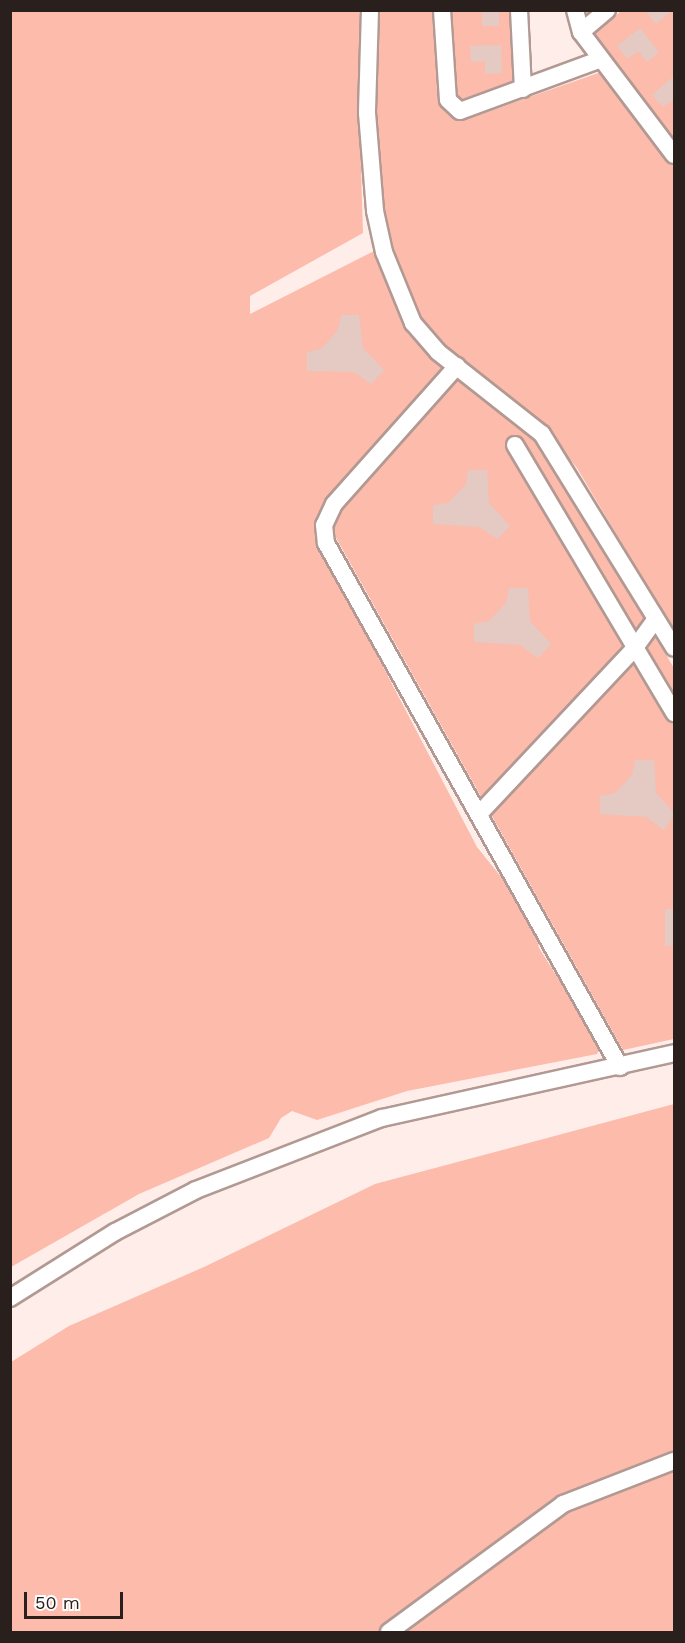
<!DOCTYPE html>
<style>
body{margin:0}
#map{position:relative;width:685px;height:1643px;overflow:hidden;background:#feede9;font-family:"Work Sans",sans-serif}
div>[style]{position:absolute}
.green>*{inset:0;background:#fcbbab}
.building>*{inset:0;background:#e4cac3;transform-origin:0 0}
.roads{filter:drop-shadow(2px 0 #b29993) drop-shadow(-2px 0 #b29993) drop-shadow(0 2px #b29993) drop-shadow(0 -2px #b29993)}
.minor>*{height:16px;margin:-8px;padding:0 8px;transform-origin:8px;border-radius:8px;background:#fff}
span{translate:-50% -50%;white-space:nowrap;text-align:center;line-height:1.15;-webkit-text-stroke:5px #fff;paint-order:stroke}
.frame{position:absolute;inset:0;border:12px solid #29201d;pointer-events:none}
.scale{position:absolute;left:24px;top:1592px;width:99px;height:27px;box-sizing:border-box;border:3px solid #29201d;border-top:0;padding-left:8px;font-size:18px;line-height:21px;white-space:nowrap;color:#29201d;-webkit-text-stroke:4px #fff;paint-order:stroke}
</style>
<div id="map">
<div class="green">
<i style="clip-path:polygon(11px 11px,360px 11px,363px 20px,359px 103px,363px 233px,250px 296px,250px 314px,374px 251px,408px 334px,448px 368px,344px 483px,320px 546px,477px 847px,531px 914px,539px 948px,601px 1046px,597px 1054px,407px 1091px,317px 1120px,292px 1111px,281px 1118px,269px 1138px,139px 1194px,11px 1267px)"></i>
<i style="clip-path:polygon(378px 11px,436px 11px,443px 108px,448px 115px,467px 119px,601px 72px,674px 166px,674px 631px,577px 468px,540px 422px,462px 364px,425px 326px,412px 302px,382px 213px,376px 138px)"></i>
<i style="clip-path:polygon(449px 11px,511px 11px,514px 84px,456px 101px)"></i>
<i style="clip-path:polygon(621px 11px,674px 11px,674px 143px,593px 36px)"></i>
<i style="clip-path:polygon(460px 377px,537px 440px,674px 668px,674px 1039px,623px 1050px,330px 527px,332px 517px)"></i>
<i style="clip-path:polygon(674px 1104px,674px 1632px,11px 1632px,11px 1362px,69px 1326px,204px 1267px,375px 1184px)"></i>
</div>
<div class="building">
<i style="left:482px;top:10px;width:17px;height:16px"></i>
<i style="clip-path:polygon(645px 10px,673px 10px,656px 24px)"></i>
<i style="clip-path:polygon(640px 28px,659px 52px,647px 62px,638px 51px,628px 59px,617px 46px)"></i>
<i style="clip-path:polygon(501px 45px,502px 73px,485px 74px,485px 61px,471px 62px,470px 46px)"></i>
<i style="clip-path:polygon(675px 75px,675px 98px,663px 107px,652px 95px)"></i>
<i style="clip-path:polygon(341px 315px,359px 315px,363px 348px,384px 370px,371px 384px,354px 372px,307px 371px,307px 352px,321px 349px,338px 330px)"></i>
<i style="clip-path:polygon(468px 470px,487px 470px,489px 503px,510px 526px,497px 539px,480px 527px,433px 524px,433px 505px,448px 503px,466px 484px)"></i>
<i style="clip-path:polygon(509px 588px,528px 588px,530px 621px,551px 644px,538px 658px,520px 645px,474px 642px,474px 624px,489px 621px,506px 603px)"></i>
<i style="clip-path:polygon(635px 760px,654px 760px,656px 793px,675px 814px,664px 830px,646px 817px,600px 814px,600px 796px,615px 793px,632px 775px)"></i>
<i style="left:665px;top:909px;width:10px;height:37px"></i>
</div>
<div class="roads">
<div class="minor">
<i style="left:370px;top:10px;width:103px;rotate:91.7deg"></i>
<i style="left:367px;top:113px;width:98px;rotate:85.3deg"></i>
<i style="left:375px;top:211px;width:42px;rotate:77.6deg"></i>
<i style="left:384px;top:252px;width:77px;rotate:67.8deg"></i>
<i style="left:413px;top:323px;width:38px;rotate:49deg"></i>
<i style="left:438px;top:352px;width:132px;rotate:38.3deg"></i>
<i style="left:542px;top:434px;width:251px;rotate:58.3deg"></i>
<i style="left:442px;top:10px;width:90px;rotate:86.2deg"></i>
<i style="left:448px;top:100px;width:16px;rotate:43deg"></i>
<i style="left:460px;top:111px;width:150px;rotate:-20.2deg"></i>
<i style="left:519px;top:10px;width:79px;rotate:87.1deg"></i>
<i style="left:575px;top:10px;width:23px;rotate:75deg"></i>
<i style="left:581px;top:32px;width:154px;rotate:52.9deg"></i>
<i style="left:581px;top:32px;width:34px;rotate:-40deg"></i>
<i style="left:457px;top:366px;width:185px;rotate:131.7deg"></i>
<i style="left:334px;top:504px;width:23px;rotate:115deg"></i>
<i style="left:324px;top:525px;width:18px;rotate:84deg"></i>
<i style="left:326px;top:543px;width:601px;rotate:60.7deg"></i>
<i style="left:515px;top:445px;width:312px;rotate:59.3deg"></i>
<i style="left:479px;top:814px;width:226px;rotate:-46.8deg"></i>
<i style="left:634px;top:649px;width:37px;rotate:-54deg"></i>
<i style="left:10px;top:1298px;width:124px;rotate:-32.2deg"></i>
<i style="left:115px;top:1232px;width:91px;rotate:-27.4deg"></i>
<i style="left:196px;top:1190px;width:199px;rotate:-21.2deg"></i>
<i style="left:382px;top:1118px;width:299px;rotate:-12.5deg"></i>
<i style="left:389px;top:1632px;width:216px;rotate:-36.3deg"></i>
<i style="left:563px;top:1504px;width:119px;rotate:-21.2deg"></i>
</div>
</div>
<div class="frame"></div>
<div class="scale">50 m</div>
</div>
